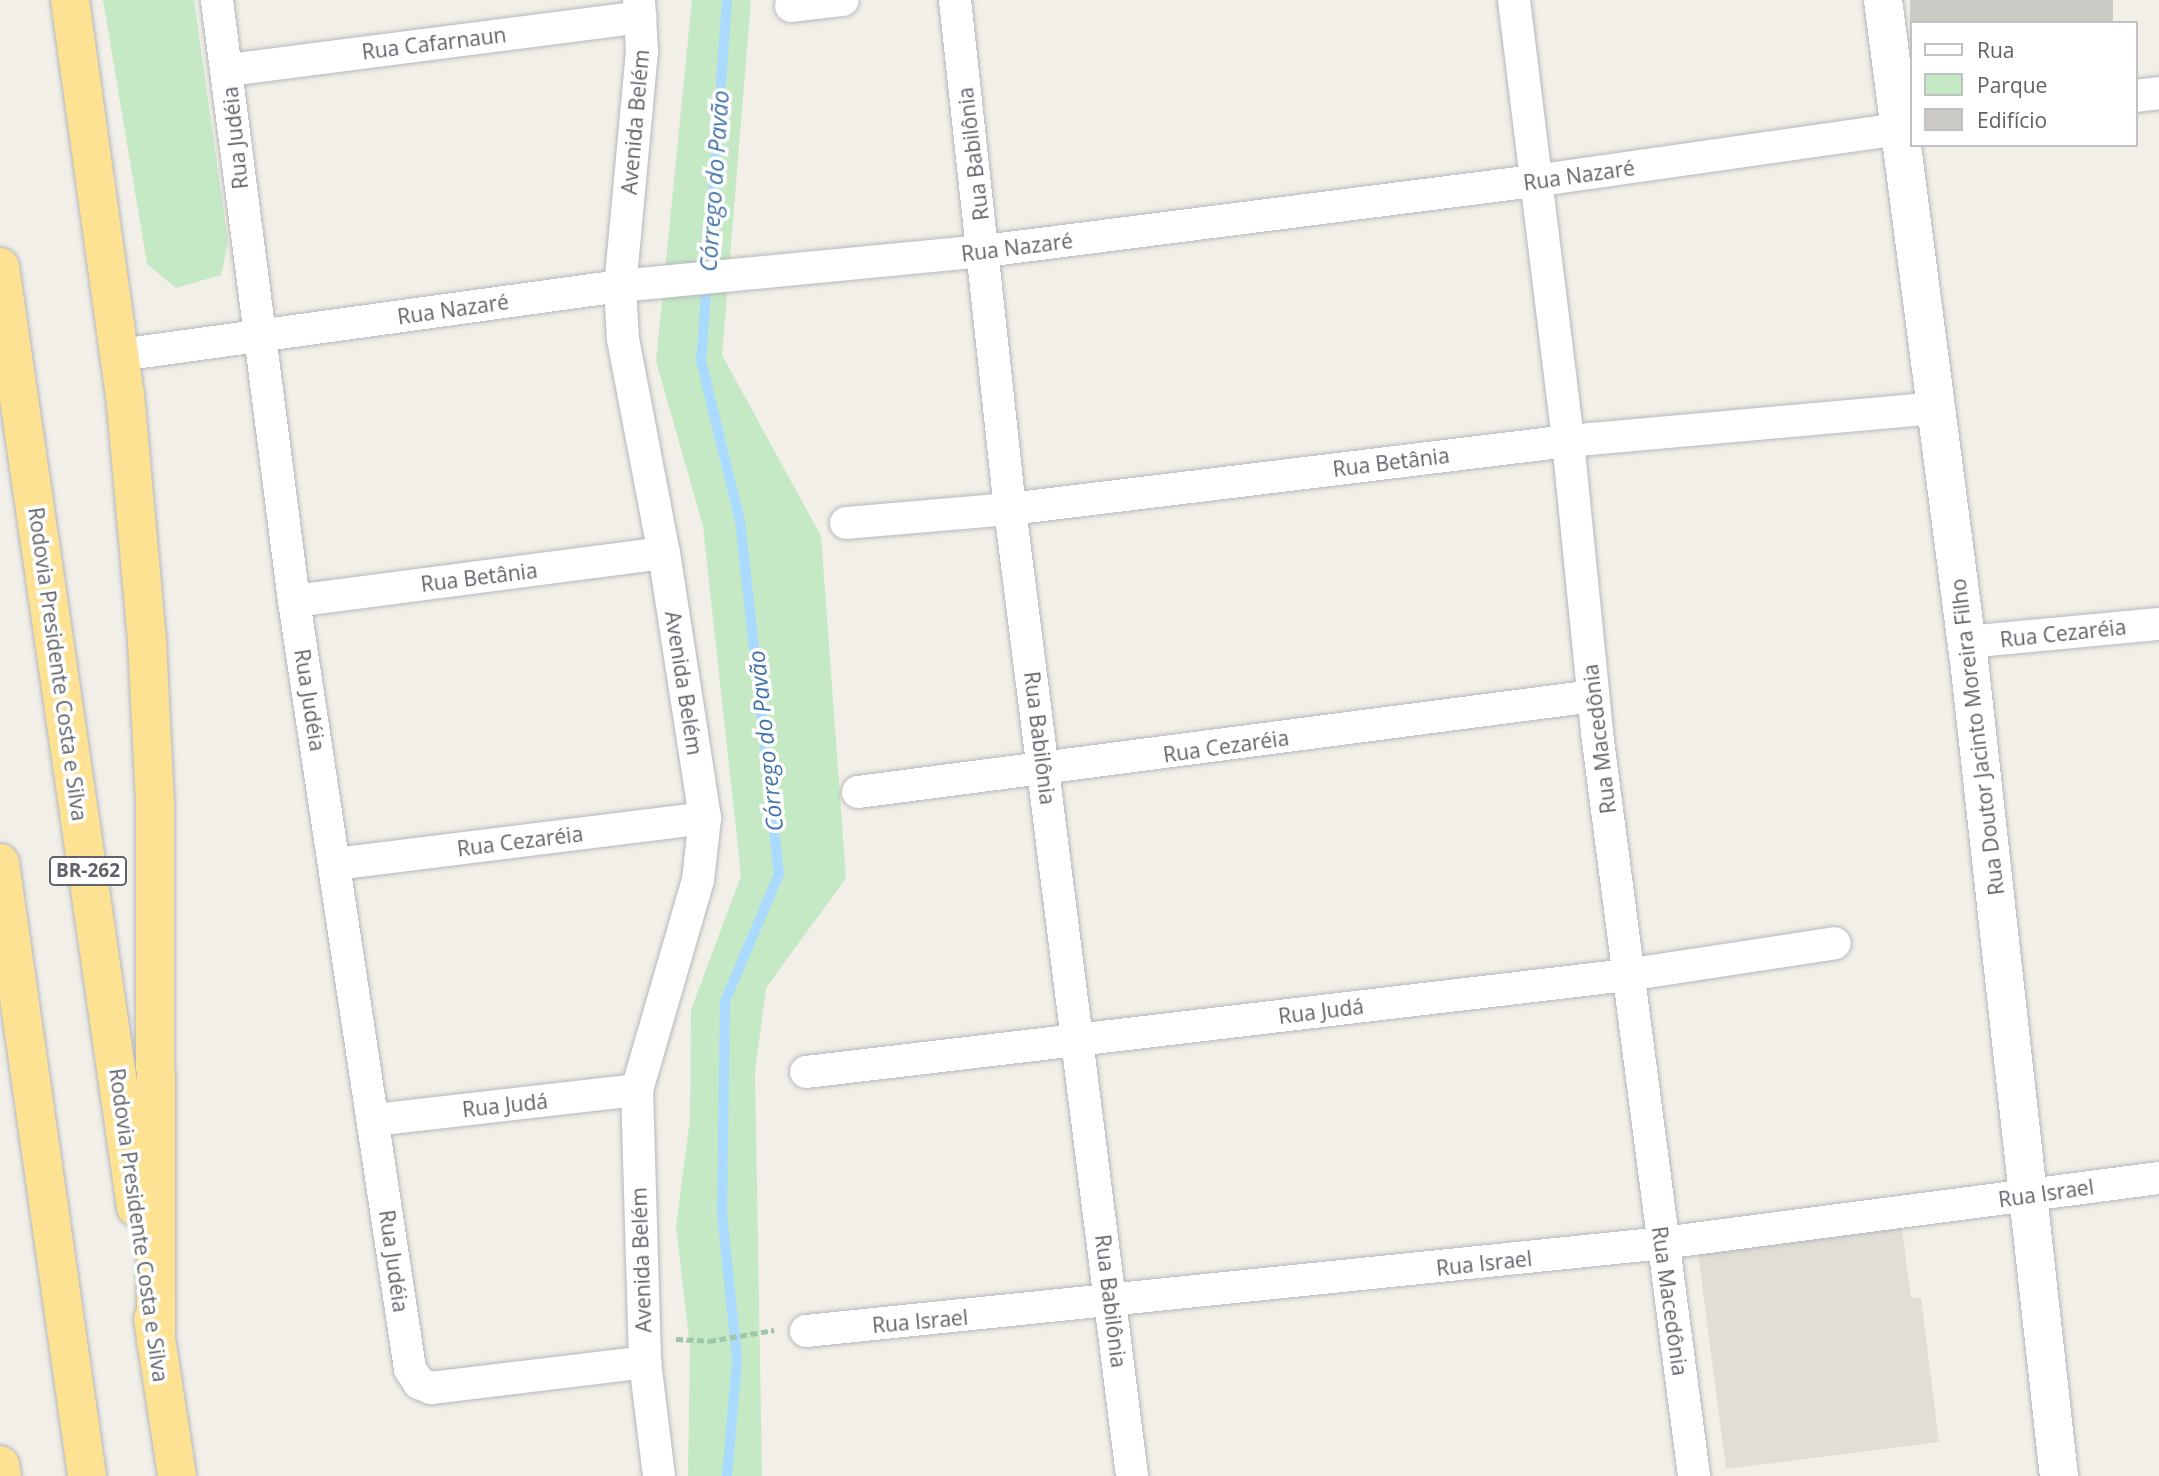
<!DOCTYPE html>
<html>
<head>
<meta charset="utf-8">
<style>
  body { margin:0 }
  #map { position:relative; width:2159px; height:1476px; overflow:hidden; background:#f1efe8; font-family:"Open Sans",sans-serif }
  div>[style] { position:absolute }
  .education>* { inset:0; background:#e1ded6 }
  .green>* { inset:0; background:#c5e8c5 }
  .stream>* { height:10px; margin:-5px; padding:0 5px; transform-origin:5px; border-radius:5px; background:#aadaff }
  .building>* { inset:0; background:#cccac5; transform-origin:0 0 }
  .path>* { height:4.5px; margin-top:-2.25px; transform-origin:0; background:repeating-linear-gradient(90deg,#9cc7a9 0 7px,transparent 0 10.5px) }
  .roads { filter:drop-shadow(0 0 2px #b5b8bc) drop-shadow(0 0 2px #b5b8bc) }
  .street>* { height:32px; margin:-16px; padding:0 16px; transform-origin:16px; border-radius:16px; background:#fff }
  .secondary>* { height:38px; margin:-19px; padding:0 19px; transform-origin:19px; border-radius:19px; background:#fff }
  .highway>* { height:38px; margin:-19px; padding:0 19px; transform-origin:19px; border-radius:19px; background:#fde293 }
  span { translate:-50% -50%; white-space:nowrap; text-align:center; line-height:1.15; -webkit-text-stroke:7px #fff; paint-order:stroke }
  .shield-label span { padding:2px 5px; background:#fff; border:2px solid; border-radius:5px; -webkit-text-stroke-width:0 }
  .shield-label { font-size:19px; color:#5f6368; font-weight:700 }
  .street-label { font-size:21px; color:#5f6368 }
  .water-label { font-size:23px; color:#4174aa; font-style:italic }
  .legend { position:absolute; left:1910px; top:21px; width:228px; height:126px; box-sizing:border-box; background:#fff; border:2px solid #bfc1c3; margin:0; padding:9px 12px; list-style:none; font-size:21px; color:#5f6368 }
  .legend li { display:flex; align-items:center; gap:14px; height:35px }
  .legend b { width:35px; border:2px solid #bfc1c3 }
</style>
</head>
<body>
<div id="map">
  <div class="education">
    <div style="clip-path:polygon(1902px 1228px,1911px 1298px,1921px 1298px,1939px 1442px,1726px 1469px,1698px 1253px)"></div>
  </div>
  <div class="green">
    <div style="clip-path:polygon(103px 0,194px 0,228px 242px,221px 275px,176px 288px,147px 264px)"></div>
    <div style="clip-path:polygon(692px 0,751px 0,722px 355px,821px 536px,846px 878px,766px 988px,755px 1072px,762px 1476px,688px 1476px,690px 1346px,676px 1227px,690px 1120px,691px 1010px,741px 876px,703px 526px,656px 361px)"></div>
  </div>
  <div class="stream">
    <div style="left:727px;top:0;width:361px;rotate:94.1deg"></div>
    <div style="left:701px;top:360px;width:166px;rotate:76.4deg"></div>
    <div style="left:740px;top:521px;width:355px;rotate:83.7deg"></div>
    <div style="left:779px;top:874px;width:138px;rotate:113deg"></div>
    <div style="left:725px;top:1001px;width:213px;rotate:90.8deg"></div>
    <div style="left:722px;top:1214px;width:147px;rotate:84.1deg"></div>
    <div style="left:737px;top:1360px;width:116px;rotate:94.9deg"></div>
  </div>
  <div class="building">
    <div style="left:1910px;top:0;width:203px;height:23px"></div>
  </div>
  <div class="path">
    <div style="left:676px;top:1339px;width:33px;rotate:3deg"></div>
    <div style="left:709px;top:1341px;width:66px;rotate:-9.6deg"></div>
  </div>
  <div class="roads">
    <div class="street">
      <div style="left:217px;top:0;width:606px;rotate:82.7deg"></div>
      <div style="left:294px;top:601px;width:777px;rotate:81.41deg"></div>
      <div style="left:410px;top:1369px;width:17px;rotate:57deg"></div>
      <div style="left:419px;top:1383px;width:13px;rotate:23deg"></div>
      <div style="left:431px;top:1388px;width:216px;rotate:-6.9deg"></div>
      <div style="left:639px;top:0;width:51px;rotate:86.6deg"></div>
      <div style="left:642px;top:51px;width:236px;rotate:95.3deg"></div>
      <div style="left:620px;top:286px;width:53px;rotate:86.8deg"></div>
      <div style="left:623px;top:339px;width:218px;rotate:79.2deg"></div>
      <div style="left:664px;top:553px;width:268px;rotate:81.2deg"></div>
      <div style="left:705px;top:818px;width:62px;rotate:96.4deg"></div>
      <div style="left:698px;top:880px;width:219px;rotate:106.2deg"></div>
      <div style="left:637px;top:1090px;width:272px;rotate:88.3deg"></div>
      <div style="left:645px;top:1362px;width:115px;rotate:83deg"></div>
      <div style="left:955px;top:0;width:512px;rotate:83.83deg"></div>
      <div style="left:1010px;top:509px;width:975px;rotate:82.81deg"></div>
      <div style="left:1514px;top:0;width:444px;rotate:83deg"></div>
      <div style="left:1568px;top:441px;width:293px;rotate:84.3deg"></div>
      <div style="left:1597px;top:733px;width:749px;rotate:82.56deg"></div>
      <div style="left:791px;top:6px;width:52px;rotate:-6.6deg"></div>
      <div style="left:228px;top:70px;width:416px;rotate:-7.3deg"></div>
      <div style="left:2136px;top:96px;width:23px;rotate:-7deg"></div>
      <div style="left:120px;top:355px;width:505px;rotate:-7.86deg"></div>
      <div style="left:620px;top:286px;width:367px;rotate:-5.5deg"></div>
      <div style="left:985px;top:251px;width:553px;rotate:-7.27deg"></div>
      <div style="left:1534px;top:181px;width:382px;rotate:-8.1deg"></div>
      <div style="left:846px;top:523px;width:165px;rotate:-4.9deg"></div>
      <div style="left:1010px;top:509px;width:562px;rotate:-6.95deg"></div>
      <div style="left:1568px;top:441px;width:370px;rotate:-5.1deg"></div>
      <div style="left:294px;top:601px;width:373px;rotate:-7.4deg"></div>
      <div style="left:1967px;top:642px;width:193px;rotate:-5.4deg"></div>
      <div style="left:858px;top:792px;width:741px;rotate:-7.44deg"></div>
      <div style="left:336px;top:864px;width:372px;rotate:-7.1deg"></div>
      <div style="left:806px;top:1072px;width:827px;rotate:-6.74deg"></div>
      <div style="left:1627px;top:975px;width:210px;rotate:-8.7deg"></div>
      <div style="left:374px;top:1120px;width:265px;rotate:-6.5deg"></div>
      <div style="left:806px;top:1331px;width:862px;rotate:-5.86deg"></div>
      <div style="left:1663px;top:1243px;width:500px;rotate:-7.47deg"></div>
    </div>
    <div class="secondary">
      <div style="left:1883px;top:0;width:675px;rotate:82.59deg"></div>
      <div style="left:1970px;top:669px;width:812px;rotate:83.71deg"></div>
    </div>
    <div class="highway">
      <div style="left:70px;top:0;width:398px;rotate:82.1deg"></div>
      <div style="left:125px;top:394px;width:247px;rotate:84.9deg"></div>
      <div style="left:147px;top:640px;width:165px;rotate:87.2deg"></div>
      <div style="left:155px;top:805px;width:537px;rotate:89.89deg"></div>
      <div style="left:0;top:267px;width:950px;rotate:81.77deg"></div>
      <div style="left:0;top:863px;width:619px;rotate:81.92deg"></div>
      <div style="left:153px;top:1319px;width:159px;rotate:81.3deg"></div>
      <div style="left:0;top:1465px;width:11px;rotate:80deg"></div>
    </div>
  </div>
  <div class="shield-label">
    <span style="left:88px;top:871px">BR-262</span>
  </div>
  <div class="street-label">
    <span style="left:434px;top:43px;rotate:-7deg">Rua Cafarnaun</span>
    <span style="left:635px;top:122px;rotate:-85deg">Avenida Belém</span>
    <span style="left:235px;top:138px;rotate:-96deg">Rua Judéia</span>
    <span style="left:973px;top:154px;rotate:-97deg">Rua Babilônia</span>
    <span style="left:1579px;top:175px;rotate:-8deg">Rua Nazaré</span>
    <span style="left:1017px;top:247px;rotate:-7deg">Rua Nazaré</span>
    <span style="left:453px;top:309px;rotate:-8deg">Rua Nazaré</span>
    <span style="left:1391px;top:462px;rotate:-7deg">Rua Betânia</span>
    <span style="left:479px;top:577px;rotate:-7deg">Rua Betânia</span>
    <span style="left:2063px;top:633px;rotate:-6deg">Rua Cezaréia</span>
    <span style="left:58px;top:664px;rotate:82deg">Rodovia Presidente Costa e Silva</span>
    <span style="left:684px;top:683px;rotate:81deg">Avenida Belém</span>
    <span style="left:310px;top:700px;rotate:81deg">Rua Judéia</span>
    <span style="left:1977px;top:737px;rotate:-97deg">Rua Doutor Jacinto Moreira Filho</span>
    <span style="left:1040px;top:738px;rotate:83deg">Rua Babilônia</span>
    <span style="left:1599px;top:739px;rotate:-97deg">Rua Macedônia</span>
    <span style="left:1226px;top:746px;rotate:-8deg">Rua Cezaréia</span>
    <span style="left:520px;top:841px;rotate:-7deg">Rua Cezaréia</span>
    <span style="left:1321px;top:1011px;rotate:-7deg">Rua Judá</span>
    <span style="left:505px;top:1105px;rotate:-6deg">Rua Judá</span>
    <span style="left:2046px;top:1193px;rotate:-8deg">Rua Israel</span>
    <span style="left:139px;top:1225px;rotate:82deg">Rodovia Presidente Costa e Silva</span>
    <span style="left:641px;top:1260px;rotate:-92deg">Avenida Belém</span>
    <span style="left:394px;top:1261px;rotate:82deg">Rua Judéia</span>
    <span style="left:1484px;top:1263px;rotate:-6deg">Rua Israel</span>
    <span style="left:1111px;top:1301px;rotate:83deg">Rua Babilônia</span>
    <span style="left:1670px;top:1301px;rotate:82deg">Rua Macedônia</span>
    <span style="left:920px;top:1321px;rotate:-5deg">Rua Israel</span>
  </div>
  <div class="water-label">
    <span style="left:714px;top:181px;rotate:-86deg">Córrego do Pavão</span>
    <span style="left:765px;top:741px;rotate:-96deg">Córrego do Pavão</span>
  </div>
  <ul class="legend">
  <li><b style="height:9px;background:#fff"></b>Rua</li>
  <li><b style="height:19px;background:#c5e8c5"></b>Parque</li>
  <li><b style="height:19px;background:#cccac5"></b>Edifício</li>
  </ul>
</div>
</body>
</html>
